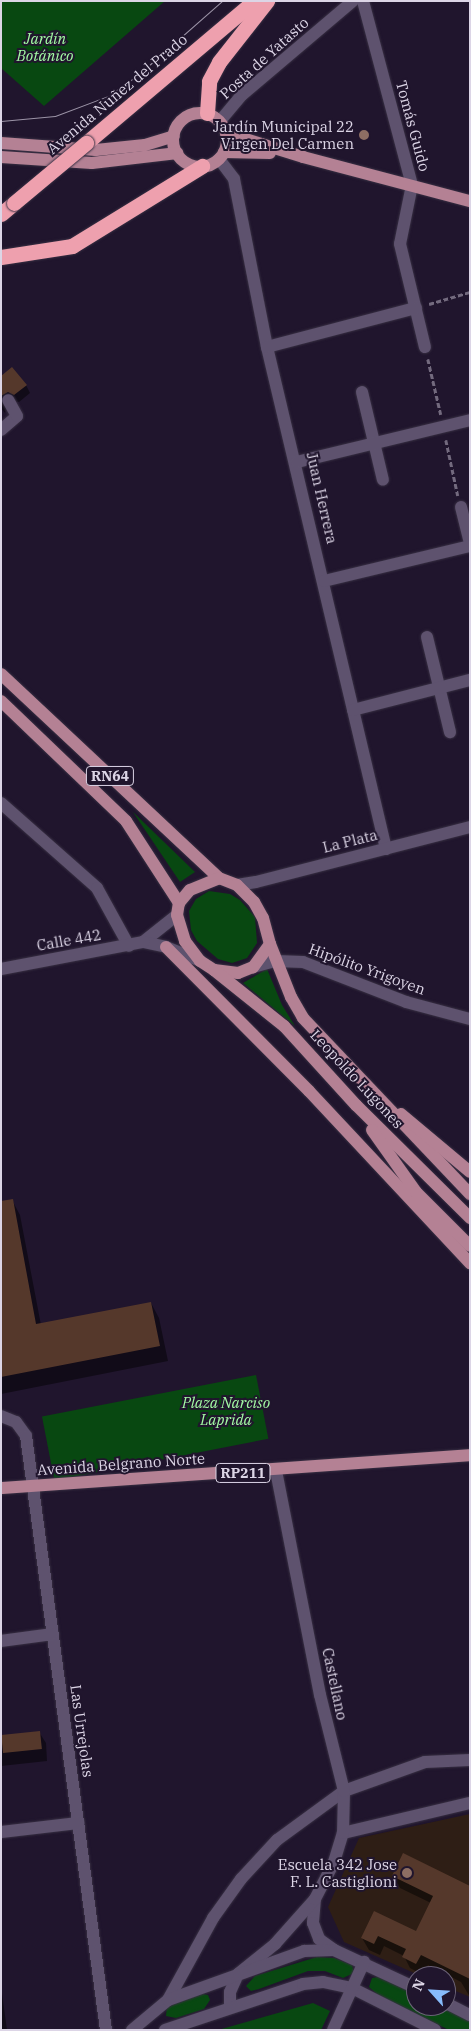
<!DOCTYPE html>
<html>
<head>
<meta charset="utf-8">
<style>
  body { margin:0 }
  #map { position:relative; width:471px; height:2031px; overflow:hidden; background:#20152d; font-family:"IBM Plex Serif",serif }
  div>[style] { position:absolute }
  .education>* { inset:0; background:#2e1e15 }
  .green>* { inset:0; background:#084811; transform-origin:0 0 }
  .shadow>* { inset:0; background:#0007 }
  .building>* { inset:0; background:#55382b; transform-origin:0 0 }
  .path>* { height:2.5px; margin-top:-1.25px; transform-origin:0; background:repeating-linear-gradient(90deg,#736a7e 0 5px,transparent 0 7.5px) }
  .roads { filter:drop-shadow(0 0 1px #383043) drop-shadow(0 0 1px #383043) }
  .minor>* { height:12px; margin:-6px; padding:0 6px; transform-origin:6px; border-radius:6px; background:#5e526e }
  .major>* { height:12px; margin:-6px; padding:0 6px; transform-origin:6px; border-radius:6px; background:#b48194 }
  .major>.ring { margin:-6px; padding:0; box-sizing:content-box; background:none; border:12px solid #b48194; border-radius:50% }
  .highway>* { height:15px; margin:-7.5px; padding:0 7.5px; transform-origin:7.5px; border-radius:7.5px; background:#eea0ae }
  .tram>* { height:1px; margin:-0.5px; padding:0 0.5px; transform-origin:0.5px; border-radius:0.5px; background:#9c94a7 }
  .bridges { filter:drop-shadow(0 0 1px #383043) drop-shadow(0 0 1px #383043) }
  .highway-bridge>* { height:15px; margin:-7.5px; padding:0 7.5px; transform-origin:7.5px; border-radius:7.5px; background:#eea0ae }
  .dots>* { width:14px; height:14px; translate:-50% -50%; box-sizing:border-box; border:2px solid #20152d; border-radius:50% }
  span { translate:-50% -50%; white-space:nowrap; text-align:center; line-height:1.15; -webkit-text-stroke:4px #20152d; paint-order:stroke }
  .shield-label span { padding:1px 4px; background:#20152d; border:1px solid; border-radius:4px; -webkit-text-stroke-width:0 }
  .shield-label { font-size:14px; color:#dcd5e6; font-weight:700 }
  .park-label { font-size:15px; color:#a4fda5; font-style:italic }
  .street-label { font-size:15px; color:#dcd5e6 }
  .poi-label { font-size:15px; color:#dcd5e6 }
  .right { translate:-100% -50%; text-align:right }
  .frame { position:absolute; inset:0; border:2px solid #dcd5e6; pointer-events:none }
  .north { position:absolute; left:406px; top:1966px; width:50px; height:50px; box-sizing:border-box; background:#20152d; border:1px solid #6b6277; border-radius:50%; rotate:296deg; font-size:14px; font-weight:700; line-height:20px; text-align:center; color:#dcd5e6 }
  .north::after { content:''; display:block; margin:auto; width:18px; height:22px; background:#87bbfb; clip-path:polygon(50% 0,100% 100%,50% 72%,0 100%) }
</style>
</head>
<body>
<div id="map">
  <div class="education">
    <div style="clip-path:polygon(470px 1814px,470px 1997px,446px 1987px,446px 1976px,421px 1976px,344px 1942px,328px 1907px,359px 1838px)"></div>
  </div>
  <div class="green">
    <div style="clip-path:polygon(1px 1px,165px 1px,44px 106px,1px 68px)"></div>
    <div style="clip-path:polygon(133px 812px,195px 872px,180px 882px)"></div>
    <div style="clip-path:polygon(209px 891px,230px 894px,240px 900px,255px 917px,257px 943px,247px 958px,232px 963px,218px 959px,197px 941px,191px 930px,189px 911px,196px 899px)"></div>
    <div style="clip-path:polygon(267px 969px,282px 1005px,295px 1026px,243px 983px)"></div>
    <div style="left:256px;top:1375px;width:65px;height:218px;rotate:79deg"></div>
    <div style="clip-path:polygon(317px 1957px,334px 1958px,352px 1965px,354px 1973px,343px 1978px,325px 1971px,308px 1971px,259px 1989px,251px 1991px,246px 1986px,255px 1976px)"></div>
    <div style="clip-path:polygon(378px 1977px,416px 1993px,416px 2006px,442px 2006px,470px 2020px,470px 2030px,449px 2030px,378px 1995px,369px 1987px,372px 1978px)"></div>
    <div style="clip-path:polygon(202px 1994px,208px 1995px,210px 2000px,204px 2009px,176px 2018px,166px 2016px,167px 2005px)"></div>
    <div style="clip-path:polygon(313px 2003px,330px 2011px,321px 2030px,218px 2030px)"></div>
  </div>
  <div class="shadow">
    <div style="clip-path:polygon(1px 378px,26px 385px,30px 393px,19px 402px,8px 400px,5px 413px,1px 408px)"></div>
    <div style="clip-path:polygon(12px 1200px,20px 1215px,41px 1325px,151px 1303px,159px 1318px,168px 1361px,1px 1394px,1px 1202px)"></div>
    <div style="clip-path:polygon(39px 1732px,46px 1743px,47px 1761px,1px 1766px,1px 1736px)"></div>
    <div style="clip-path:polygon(393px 1876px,470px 1887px,470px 1997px,461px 1982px,428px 1965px,423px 1975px,410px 1968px,404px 1956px,384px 1946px,380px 1955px,369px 1950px,362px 1938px,375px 1913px,417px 1933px,431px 1903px,400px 1888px)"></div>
    <div style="clip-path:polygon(1px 1986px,7px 2030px,1px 2030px)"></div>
  </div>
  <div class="building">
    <div style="clip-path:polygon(12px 367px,27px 385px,14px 395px,8px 392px,1px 396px,1px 376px)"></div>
    <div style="clip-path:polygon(13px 1199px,36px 1324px,151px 1302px,160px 1346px,1px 1377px,1px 1201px)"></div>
    <div style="left:40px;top:1731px;width:18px;height:39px;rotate:84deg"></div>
    <div style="clip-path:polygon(403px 1853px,470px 1886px,470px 1979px,421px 1955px,416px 1964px,402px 1957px,406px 1949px,378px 1936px,374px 1944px,361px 1938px,374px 1911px,416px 1931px,433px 1896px,392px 1876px)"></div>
  </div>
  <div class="path">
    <div style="left:429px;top:304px;width:43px;rotate:-16.3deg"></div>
    <div style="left:428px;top:359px;width:57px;rotate:76.9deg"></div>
    <div style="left:446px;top:440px;width:57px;rotate:77.9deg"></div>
  </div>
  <div class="roads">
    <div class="minor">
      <div style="left:363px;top:1px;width:190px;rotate:75.1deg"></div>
      <div style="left:412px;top:185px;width:60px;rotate:101.5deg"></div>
      <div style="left:400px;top:244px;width:106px;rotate:76.4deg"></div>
      <div style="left:220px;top:121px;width:34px;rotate:-50deg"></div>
      <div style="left:242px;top:95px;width:145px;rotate:-40.3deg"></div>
      <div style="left:219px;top:159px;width:25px;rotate:53deg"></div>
      <div style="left:234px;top:179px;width:171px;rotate:78.9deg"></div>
      <div style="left:267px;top:347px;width:516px;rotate:76.66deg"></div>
      <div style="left:267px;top:347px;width:154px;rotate:-14.7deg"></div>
      <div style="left:362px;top:392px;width:90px;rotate:76.6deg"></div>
      <div style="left:1px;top:430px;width:21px;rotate:-41deg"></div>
      <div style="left:17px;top:416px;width:18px;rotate:-119deg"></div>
      <div style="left:297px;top:462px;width:178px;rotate:-13.6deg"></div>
      <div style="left:461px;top:507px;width:36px;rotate:76deg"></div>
      <div style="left:324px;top:581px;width:150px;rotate:-13.5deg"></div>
      <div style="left:427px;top:637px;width:98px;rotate:76.4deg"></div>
      <div style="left:353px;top:710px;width:121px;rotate:-14.4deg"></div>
      <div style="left:1px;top:803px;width:128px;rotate:41.5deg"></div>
      <div style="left:97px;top:888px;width:66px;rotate:61.1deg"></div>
      <div style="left:237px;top:885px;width:19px;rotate:-9deg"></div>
      <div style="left:256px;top:882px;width:221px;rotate:-14.4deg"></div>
      <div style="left:177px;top:915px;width:43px;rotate:141.5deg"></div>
      <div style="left:143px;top:942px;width:24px;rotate:12deg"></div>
      <div style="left:166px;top:947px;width:37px;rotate:22deg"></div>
      <div style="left:253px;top:967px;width:24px;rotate:-15deg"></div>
      <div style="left:276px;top:961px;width:27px;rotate:2deg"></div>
      <div style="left:303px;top:962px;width:110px;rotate:21.2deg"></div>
      <div style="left:406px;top:1002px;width:66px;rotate:14.9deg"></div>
      <div style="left:1px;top:969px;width:145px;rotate:-10.8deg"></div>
      <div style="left:1px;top:1416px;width:16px;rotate:22deg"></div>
      <div style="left:16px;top:1422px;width:17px;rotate:54deg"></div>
      <div style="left:26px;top:1436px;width:599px;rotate:82.33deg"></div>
      <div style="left:1px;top:1641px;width:52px;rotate:-7.7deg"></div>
      <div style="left:1px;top:1832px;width:78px;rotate:-6.7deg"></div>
      <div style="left:343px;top:1833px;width:130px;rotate:-13.3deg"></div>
      <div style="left:315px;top:1899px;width:24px;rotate:95deg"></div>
      <div style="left:313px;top:1923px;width:17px;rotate:69deg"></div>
      <div style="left:319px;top:1939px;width:19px;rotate:36deg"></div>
      <div style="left:168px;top:2000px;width:94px;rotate:-61.2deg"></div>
      <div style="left:213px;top:1918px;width:48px;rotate:-54.3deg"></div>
      <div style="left:241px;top:1879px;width:53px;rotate:-47.3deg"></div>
      <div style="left:277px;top:1840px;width:83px;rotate:-36.2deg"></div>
      <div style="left:344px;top:1791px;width:86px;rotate:-19.7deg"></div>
      <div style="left:425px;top:1762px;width:45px;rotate:-2.5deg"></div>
      <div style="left:446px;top:2003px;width:27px;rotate:27deg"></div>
      <div style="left:230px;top:2007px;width:15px;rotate:-90deg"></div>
      <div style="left:230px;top:1992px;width:20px;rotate:-66deg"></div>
      <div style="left:238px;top:1974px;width:48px;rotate:-39deg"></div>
      <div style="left:275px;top:1944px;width:60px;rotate:-48.4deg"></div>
      <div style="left:315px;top:1899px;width:42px;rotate:-62.8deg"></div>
      <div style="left:334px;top:1862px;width:30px;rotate:-73deg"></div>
      <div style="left:343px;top:1833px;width:42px;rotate:-88.6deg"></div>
      <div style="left:344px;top:1791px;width:99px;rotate:-104deg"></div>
      <div style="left:320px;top:1695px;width:228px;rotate:-101.1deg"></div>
      <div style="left:132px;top:2030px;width:47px;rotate:-39.8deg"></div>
      <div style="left:168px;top:2000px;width:145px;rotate:-19.8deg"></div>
      <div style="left:304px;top:1951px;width:30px;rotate:-2deg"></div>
      <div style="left:334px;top:1950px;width:90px;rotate:24.9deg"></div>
      <div style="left:165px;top:2030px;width:145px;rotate:-18.4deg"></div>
      <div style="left:303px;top:1984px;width:20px;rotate:-6deg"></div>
      <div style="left:323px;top:1982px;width:30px;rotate:12deg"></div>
      <div style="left:352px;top:1988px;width:93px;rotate:26.8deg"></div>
      <div style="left:333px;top:2030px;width:75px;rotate:-65.5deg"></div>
    </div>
    <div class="major">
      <div class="ring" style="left:173px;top:113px;width:42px;height:42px"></div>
      <div style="left:226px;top:133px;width:81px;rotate:17.3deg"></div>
      <div style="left:303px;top:157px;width:173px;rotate:14.8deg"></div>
      <div style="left:1px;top:143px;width:95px;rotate:4.2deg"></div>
      <div style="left:96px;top:150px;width:49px;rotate:-5.8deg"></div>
      <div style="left:145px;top:145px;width:30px;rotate:-17deg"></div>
      <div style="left:224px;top:152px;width:46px;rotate:1.2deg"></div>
      <div style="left:1px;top:157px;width:91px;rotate:3.8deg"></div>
      <div style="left:92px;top:163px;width:86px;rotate:-6.7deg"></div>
      <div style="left:1px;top:674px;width:299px;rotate:43.1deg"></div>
      <div style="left:1px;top:701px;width:173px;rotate:43.8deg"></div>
      <div style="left:126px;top:821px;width:98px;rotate:57.1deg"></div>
      <div style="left:219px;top:878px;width:19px;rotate:21deg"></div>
      <div style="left:237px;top:885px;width:24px;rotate:45deg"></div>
      <div style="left:254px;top:902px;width:18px;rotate:61deg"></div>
      <div style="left:263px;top:918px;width:27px;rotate:75deg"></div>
      <div style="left:270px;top:944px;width:29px;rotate:126deg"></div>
      <div style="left:253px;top:967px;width:16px;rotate:158deg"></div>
      <div style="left:238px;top:973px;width:24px;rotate:-173deg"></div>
      <div style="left:214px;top:970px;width:17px;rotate:-147deg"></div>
      <div style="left:200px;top:961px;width:25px;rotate:-127deg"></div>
      <div style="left:185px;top:941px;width:27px;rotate:-107deg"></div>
      <div style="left:177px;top:915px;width:12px;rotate:-81deg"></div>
      <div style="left:179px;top:903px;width:17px;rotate:-50deg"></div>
      <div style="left:190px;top:890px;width:31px;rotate:-22deg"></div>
      <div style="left:270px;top:944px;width:57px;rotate:68.4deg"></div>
      <div style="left:291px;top:997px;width:24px;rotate:60deg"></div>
      <div style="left:303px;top:1018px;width:243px;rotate:46.5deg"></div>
      <div style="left:166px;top:947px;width:203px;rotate:45.2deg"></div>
      <div style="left:309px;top:1091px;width:236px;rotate:46.9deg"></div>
      <div style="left:214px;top:970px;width:90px;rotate:38.7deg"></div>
      <div style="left:284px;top:1026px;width:107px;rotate:47.7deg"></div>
      <div style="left:356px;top:1105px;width:161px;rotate:44.7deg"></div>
      <div style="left:401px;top:1114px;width:90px;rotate:40deg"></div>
      <div style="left:372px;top:1130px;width:76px;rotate:54.6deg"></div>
      <div style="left:416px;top:1192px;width:76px;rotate:45deg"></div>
      <div style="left:1px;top:1488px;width:470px;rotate:-4deg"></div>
    </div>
    <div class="highway">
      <div style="left:207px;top:113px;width:32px;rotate:-86deg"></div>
      <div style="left:209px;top:81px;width:21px;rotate:-62deg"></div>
      <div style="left:219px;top:62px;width:78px;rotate:-51.8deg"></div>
      <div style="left:86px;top:143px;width:220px;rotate:-40.2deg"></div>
      <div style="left:1px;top:214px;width:17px;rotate:-40deg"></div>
      <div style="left:1px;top:257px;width:72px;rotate:-8.8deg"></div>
      <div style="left:72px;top:246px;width:153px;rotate:-31.6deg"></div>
    </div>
  </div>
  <div class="tram">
    <div style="left:1px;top:121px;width:54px;rotate:-5.3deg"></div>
    <div style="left:55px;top:116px;width:57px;rotate:-20.7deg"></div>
    <div style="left:108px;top:96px;width:38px;rotate:-35deg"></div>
    <div style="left:139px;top:74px;width:111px;rotate:-41.3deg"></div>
  </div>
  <div class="bridges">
    <div class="highway-bridge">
      <div style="left:14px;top:203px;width:94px;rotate:-39.8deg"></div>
    </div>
  </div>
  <div class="dots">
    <div style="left:364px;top:135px;background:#8d6e63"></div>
    <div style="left:407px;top:1873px;background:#8d6e63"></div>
  </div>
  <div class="shield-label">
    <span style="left:110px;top:776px">RN64</span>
    <span style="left:243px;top:1473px">RP211</span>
  </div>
  <div class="park-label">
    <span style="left:45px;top:47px">Jardín<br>Botánico</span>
    <span style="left:226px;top:1411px">Plaza Narciso<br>Laprida</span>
  </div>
  <div class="street-label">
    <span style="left:264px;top:58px;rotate:-42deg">Posta de Yatasto</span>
    <span style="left:117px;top:94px;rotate:-40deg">Avenida Nuñez del Prado</span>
    <span style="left:413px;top:126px;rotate:75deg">Tomás Guido</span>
    <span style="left:322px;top:498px;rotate:77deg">Juan Herrera</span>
    <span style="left:350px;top:841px;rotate:-14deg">La Plata</span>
    <span style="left:69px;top:940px;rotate:-10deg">Calle 442</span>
    <span style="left:367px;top:969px;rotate:20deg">Hipólito Yrigoyen</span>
    <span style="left:357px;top:1079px;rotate:47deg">Leopoldo Lugones</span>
    <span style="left:121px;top:1464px;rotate:-4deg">Avenida Belgrano Norte</span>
    <span style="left:335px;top:1684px;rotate:78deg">Castellano</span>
    <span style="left:82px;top:1731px;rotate:82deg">Las Urrejolas</span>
  </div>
  <div class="poi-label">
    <span class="right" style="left:354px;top:135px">Jardín Municipal 22<br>Virgen Del Carmen</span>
    <span class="right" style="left:397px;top:1873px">Escuela 342 Jose<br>F. L. Castiglioni</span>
  </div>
  <div class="frame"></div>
  <div class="north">N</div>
</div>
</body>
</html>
